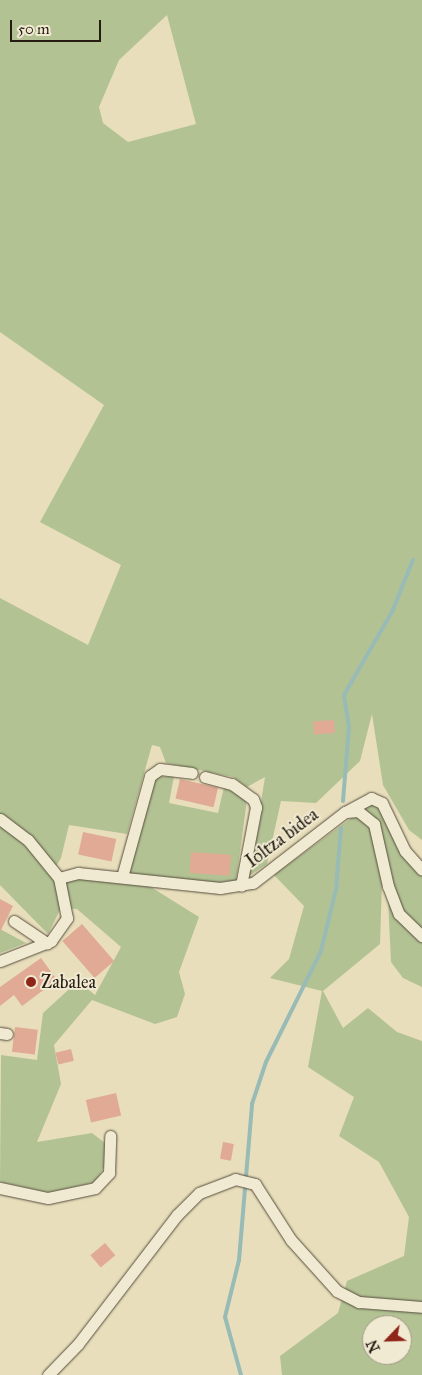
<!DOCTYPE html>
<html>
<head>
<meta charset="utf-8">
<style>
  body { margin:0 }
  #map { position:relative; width:422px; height:1375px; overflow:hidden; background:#e8debb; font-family:"IM FELL Great Primer",serif }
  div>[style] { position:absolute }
  .green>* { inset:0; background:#b2c293 }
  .stream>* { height:4px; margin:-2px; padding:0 2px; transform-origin:2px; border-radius:2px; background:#98bbb6 }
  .building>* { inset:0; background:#e0aa94; transform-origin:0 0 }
  .roads { filter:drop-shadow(0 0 1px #564c3c) drop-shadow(0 0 1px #564c3c) }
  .minor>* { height:11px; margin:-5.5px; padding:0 5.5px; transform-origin:5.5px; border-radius:5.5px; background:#f0ead3 }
  .dots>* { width:14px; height:14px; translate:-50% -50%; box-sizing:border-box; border:2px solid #f0ead3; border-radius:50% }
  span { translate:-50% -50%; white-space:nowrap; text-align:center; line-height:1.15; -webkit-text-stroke:4px #f0ead3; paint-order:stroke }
  .street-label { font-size:18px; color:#261c11 }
  .poi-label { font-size:18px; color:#261c11 }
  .left { translate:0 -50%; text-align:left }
  .north { position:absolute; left:362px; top:1315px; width:50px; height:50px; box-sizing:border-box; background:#f0ead3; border:1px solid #9f9885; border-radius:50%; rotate:246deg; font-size:14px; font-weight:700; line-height:20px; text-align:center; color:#261c11 }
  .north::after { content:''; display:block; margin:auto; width:18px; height:22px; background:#8f2418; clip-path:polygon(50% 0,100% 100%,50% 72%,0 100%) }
  .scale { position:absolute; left:10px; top:20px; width:91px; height:22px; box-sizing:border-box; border:2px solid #261c11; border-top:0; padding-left:6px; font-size:15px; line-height:18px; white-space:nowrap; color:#261c11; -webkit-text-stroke:4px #f0ead3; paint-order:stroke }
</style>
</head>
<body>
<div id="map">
  <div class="green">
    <div style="clip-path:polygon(evenodd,0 0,422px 0,422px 840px,409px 830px,383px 785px,372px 714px,360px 761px,316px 803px,281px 801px,267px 864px,249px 876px,265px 777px,247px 787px,233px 777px,166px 763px,160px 747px,152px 745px,127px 834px,69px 825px,61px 858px,51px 875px,58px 887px,74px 878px,146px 884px,199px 917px,179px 972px,185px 994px,177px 1017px,155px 1024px,92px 1000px,54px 1045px,61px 1084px,37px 1142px,92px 1133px,105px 1143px,105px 1165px,96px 1182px,49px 1193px,0 1182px,1px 1055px,37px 1060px,43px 1013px,78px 981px,95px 995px,121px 947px,77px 909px,61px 908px,48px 934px,0 885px,0 598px,88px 645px,121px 565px,40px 522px,104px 405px,0 332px,0 0,167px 15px,196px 124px,128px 142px,103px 123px,99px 107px,119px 60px,167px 15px)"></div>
    <div style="clip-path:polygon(174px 776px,169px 803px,218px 813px,224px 787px,247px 800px,236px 881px,207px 883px,126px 873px,155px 777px)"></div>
    <div style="clip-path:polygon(369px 803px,381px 810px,410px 865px,422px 876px,422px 987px,403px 978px,391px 962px,388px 900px,377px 824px,361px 807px)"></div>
    <div style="clip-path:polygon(evenodd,354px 816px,363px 818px,373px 834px,382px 881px,380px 944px,323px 991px,343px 1028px,368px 1008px,397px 1032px,422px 1041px,422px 1375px,282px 1375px,280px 1356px,338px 1313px,347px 1281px,404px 1256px,409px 1217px,379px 1162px,339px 1136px,354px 1097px,308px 1067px,322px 991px,270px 978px,289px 959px,304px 906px,274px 875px,354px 816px,372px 1325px,402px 1325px,402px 1355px,372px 1355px,372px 1325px)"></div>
    <div style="clip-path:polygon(0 929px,26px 943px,0 953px)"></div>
  </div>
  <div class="stream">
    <div style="left:343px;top:801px;width:74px;rotate:-85.4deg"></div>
    <div style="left:349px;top:727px;width:32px;rotate:-99deg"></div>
    <div style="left:344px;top:695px;width:96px;rotate:-60deg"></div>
    <div style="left:392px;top:612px;width:56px;rotate:-68deg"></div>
    <div style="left:241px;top:1375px;width:60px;rotate:-105.4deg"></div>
    <div style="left:225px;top:1317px;width:59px;rotate:-76.2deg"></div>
    <div style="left:239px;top:1260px;width:157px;rotate:-85.2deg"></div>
    <div style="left:252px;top:1104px;width:44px;rotate:-71.6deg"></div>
    <div style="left:266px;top:1062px;width:124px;rotate:-63.6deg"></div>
    <div style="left:321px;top:951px;width:64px;rotate:-76.4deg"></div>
    <div style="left:336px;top:889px;width:61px;rotate:-85.3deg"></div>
  </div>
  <div class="building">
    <div style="left:334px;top:720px;width:13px;height:21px;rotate:86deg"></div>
    <div style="left:180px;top:779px;width:39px;height:20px;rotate:13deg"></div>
    <div style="left:83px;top:832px;width:34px;height:23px;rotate:12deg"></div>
    <div style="left:191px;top:852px;width:40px;height:21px;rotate:4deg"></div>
    <div style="clip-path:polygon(0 899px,13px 906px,0 932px)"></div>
    <div style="left:82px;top:924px;width:49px;height:26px;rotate:49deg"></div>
    <div style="clip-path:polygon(41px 958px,57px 980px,22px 1006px,14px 995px,0 1006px,0 987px)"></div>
    <div style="left:15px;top:1027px;width:23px;height:25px;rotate:7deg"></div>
    <div style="left:71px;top:1049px;width:12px;height:16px;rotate:76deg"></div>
    <div style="left:116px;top:1093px;width:23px;height:31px;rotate:77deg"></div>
    <div style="left:223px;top:1142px;width:11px;height:17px;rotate:10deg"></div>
    <div style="left:105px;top:1243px;width:16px;height:19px;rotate:50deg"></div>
  </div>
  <div class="roads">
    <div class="minor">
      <div style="left:205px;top:777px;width:28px;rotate:15deg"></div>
      <div style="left:232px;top:784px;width:26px;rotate:36deg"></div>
      <div style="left:253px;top:799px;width:9px;rotate:69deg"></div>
      <div style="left:256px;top:807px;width:80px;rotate:100.8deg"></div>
      <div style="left:346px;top:812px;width:12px;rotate:-5deg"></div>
      <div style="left:358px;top:811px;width:21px;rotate:39deg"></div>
      <div style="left:374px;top:824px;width:64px;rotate:77.3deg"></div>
      <div style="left:388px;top:886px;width:30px;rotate:69deg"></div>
      <div style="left:399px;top:914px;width:32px;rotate:44deg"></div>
      <div style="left:0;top:819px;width:35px;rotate:37deg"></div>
      <div style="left:28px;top:840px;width:49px;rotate:50.8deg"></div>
      <div style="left:59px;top:878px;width:41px;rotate:78.7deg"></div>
      <div style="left:67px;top:918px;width:28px;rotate:125deg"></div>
      <div style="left:51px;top:941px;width:55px;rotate:158.6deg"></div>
      <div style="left:122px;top:877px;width:105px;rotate:-74.5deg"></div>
      <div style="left:150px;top:776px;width:12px;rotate:-35deg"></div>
      <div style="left:160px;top:769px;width:32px;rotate:7deg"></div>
      <div style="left:59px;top:878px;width:20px;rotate:-15deg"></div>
      <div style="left:78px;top:873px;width:143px;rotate:6deg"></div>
      <div style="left:220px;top:888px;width:33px;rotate:-9deg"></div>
      <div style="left:253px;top:883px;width:116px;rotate:-37.7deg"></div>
      <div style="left:345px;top:812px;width:30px;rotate:-28deg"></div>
      <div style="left:371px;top:798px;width:12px;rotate:24deg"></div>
      <div style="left:382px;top:803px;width:53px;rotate:64.4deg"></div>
      <div style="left:405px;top:851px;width:25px;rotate:48deg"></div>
      <div style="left:14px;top:921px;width:40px;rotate:34deg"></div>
      <div style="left:0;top:1033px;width:7px;rotate:8deg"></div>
      <div style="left:0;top:1188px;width:49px;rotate:11.8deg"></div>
      <div style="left:48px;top:1198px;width:48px;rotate:-12deg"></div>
      <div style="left:95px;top:1188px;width:21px;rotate:-47deg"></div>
      <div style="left:109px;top:1173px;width:37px;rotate:-88deg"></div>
      <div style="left:48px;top:1375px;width:43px;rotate:-45.9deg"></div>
      <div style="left:78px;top:1344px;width:163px;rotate:-52.5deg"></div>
      <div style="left:177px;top:1215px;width:31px;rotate:-45deg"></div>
      <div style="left:199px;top:1193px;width:39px;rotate:-21deg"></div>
      <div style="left:235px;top:1179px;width:21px;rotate:14deg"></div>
      <div style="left:255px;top:1184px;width:67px;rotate:57.3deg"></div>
      <div style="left:291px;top:1240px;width:69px;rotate:48deg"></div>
      <div style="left:337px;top:1291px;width:25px;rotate:27deg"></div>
      <div style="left:359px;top:1302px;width:63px;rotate:4.5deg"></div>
    </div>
  </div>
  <div class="dots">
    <div style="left:31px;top:982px;background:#8f2418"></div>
  </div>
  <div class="street-label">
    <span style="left:282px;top:838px;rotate:-37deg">Ioltza bidea</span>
  </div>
  <div class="poi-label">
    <span class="left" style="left:41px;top:982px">Zabalea</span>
  </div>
  <div class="north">N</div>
  <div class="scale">50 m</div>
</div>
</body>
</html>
